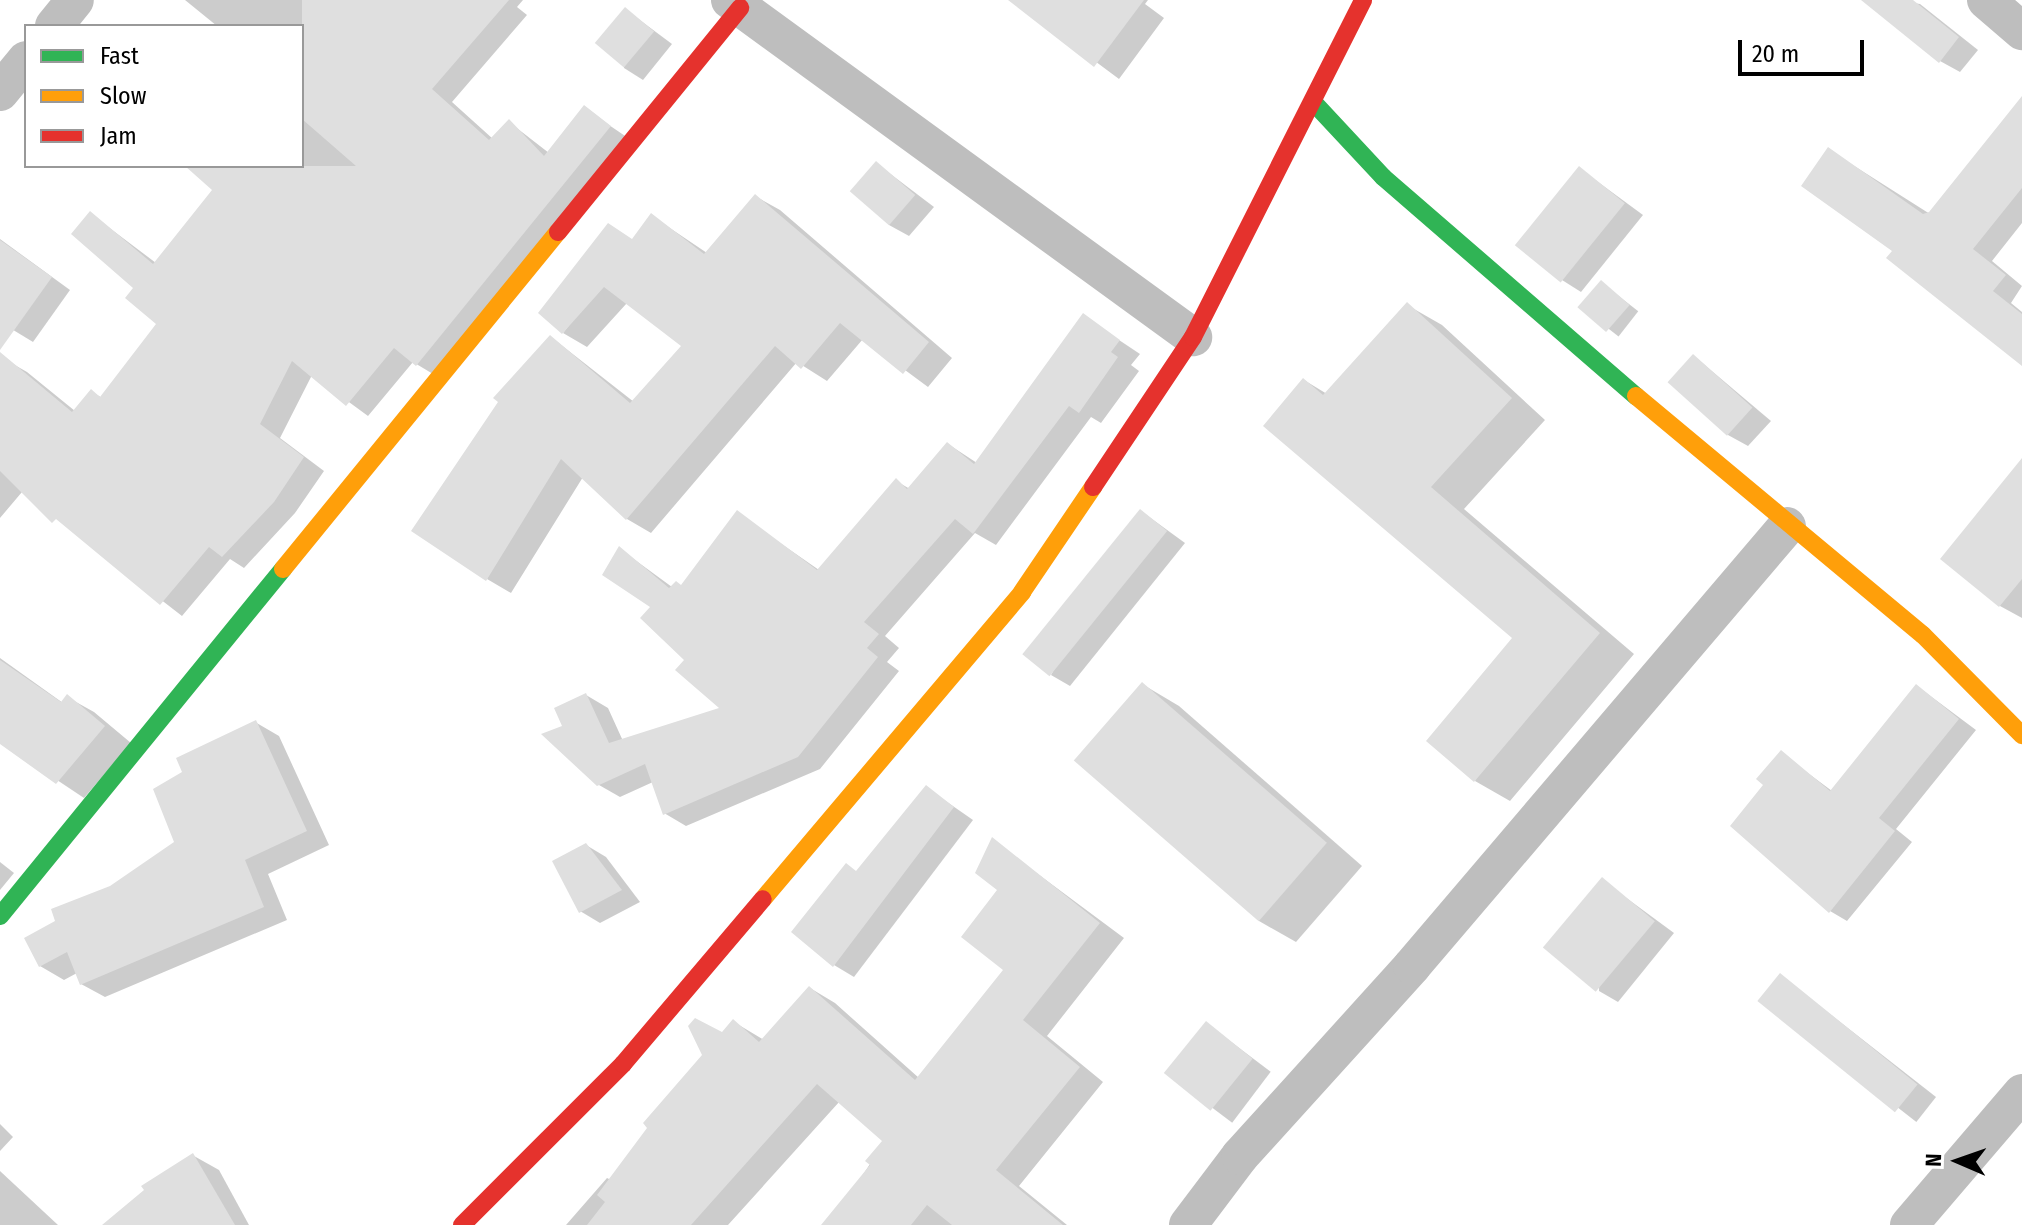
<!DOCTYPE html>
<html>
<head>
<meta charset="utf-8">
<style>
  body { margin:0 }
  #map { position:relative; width:2022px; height:1225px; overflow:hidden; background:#fff; font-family:"Fira Sans Condensed",sans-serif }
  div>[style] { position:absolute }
  .shadow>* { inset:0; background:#0003; transform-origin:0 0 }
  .building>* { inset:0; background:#dfdfdf; transform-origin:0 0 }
  .street>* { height:38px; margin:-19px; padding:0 19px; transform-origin:19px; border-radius:19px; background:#bebebe }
  .fast>* { height:18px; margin:-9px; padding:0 9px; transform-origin:9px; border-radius:9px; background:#30b455 }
  .slow>* { height:18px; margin:-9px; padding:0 9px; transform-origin:9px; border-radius:9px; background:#ff9f0a }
  .jam>* { height:18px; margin:-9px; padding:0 9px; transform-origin:9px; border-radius:9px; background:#e5322d }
  span { translate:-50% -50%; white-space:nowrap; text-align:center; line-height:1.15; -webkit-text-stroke:8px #fff; paint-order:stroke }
  .legend { position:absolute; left:24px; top:24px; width:280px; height:144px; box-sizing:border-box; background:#fff; border:2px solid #999; margin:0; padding:10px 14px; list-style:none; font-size:24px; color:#000 }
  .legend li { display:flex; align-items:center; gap:16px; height:40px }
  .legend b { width:40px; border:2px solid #999 }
  .north { position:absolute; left:1918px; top:1121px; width:80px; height:80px; -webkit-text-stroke:6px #fff; paint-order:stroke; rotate:272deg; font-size:22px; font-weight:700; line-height:32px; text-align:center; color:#000 }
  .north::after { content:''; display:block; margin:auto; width:28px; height:36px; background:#000; clip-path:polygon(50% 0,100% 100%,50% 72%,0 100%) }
  .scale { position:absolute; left:1738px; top:40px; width:126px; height:36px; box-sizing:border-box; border:4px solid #000; border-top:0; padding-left:10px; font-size:24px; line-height:28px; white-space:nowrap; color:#000; -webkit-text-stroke:6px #fff; paint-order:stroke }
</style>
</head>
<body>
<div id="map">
  <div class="shadow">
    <div style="clip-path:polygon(185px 0,523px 0,517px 7px,527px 15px,452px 102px,493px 139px,509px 122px,549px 153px,584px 108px,631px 140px,438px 377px,413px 362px,368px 416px,312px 375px,280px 438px,324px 471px,295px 513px,244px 568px,230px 559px,182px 616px,22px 492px,0 518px,0 367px,6px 360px,27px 372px,75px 411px,91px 391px,102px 398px,159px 324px,91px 214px,156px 263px,215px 190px,188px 166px,302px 166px,302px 26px,217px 26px)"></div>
    <div style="clip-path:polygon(1013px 0,1148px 0,1145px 4px,1164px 18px,1119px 79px)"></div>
    <div style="clip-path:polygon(1894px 0,1920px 4px,1978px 50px,1960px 72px,1940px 61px)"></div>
    <div style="clip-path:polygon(625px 9px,672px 44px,643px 80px,624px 68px)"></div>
    <div style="clip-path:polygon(2022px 99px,2022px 223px,1992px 261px,2022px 286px,2011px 303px,2022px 312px,2022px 364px,1895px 250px,1829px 150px,1930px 214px)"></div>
    <div style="clip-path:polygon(876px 163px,934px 207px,909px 236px,889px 225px)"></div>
    <div style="clip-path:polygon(1579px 168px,1643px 215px,1581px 292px,1562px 280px)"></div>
    <div style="clip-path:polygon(755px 196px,780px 210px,952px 358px,928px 387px,863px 339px,827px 381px,797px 362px,651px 533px,627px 519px,583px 477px,511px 593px,487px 579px,551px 337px,634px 402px,684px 346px,627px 303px,587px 347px,563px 333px,652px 216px,707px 253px)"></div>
    <div style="clip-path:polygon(0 239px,70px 290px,33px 342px,0 322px)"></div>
    <div style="left:1602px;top:283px;width:46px;height:32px;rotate:38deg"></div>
    <div style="clip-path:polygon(1407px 305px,1442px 325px,1545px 420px,1464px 509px,1634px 654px,1510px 801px,1475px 781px,1515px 638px,1304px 380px,1327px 394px)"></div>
    <div style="clip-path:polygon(1083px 316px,1140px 354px,1131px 365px,1139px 371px,1101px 423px,1091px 417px,996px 545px,975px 533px,885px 636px,899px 648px,887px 662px,899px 671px,820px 769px,686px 826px,664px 813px,653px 782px,620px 797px,599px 785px,565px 727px,586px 695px,608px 708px,623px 741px,723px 709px,687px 660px,620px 549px,672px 587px,682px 587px,737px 513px,819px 570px,896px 481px,910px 489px,948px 444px,977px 463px)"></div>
    <div style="clip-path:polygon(1694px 356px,1771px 421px,1748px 446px,1728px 435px)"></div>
    <div style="clip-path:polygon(2022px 461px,2022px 618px,2000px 606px)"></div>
    <div style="clip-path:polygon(1141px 511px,1185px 543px,1070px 686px,1051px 675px)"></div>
    <div style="clip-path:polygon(0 658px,63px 703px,67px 697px,94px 712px,131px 743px,84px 798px,0 742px)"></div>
    <div style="clip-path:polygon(1142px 684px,1179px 706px,1362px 866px,1296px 942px,1259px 921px)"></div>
    <div style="clip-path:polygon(1917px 686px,1976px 730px,1896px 829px,1912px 842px,1847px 921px,1830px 911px,1766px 785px,1781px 753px,1832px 791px)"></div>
    <div style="clip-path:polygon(255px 722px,279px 736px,329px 845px,268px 874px,287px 920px,105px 997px,81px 984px,77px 973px,64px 980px,40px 966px,111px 888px,176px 843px)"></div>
    <div style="clip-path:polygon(927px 788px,973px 820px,854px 977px,834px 965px,858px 872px)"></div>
    <div style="clip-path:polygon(992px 840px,1124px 938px,1047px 1036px,1103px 1082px,1019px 1186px,1067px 1225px,830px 1225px,885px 1141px,840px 1101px,728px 1225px,566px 1225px,607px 1178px,611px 1180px,734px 1022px,764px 1040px,810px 988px,835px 1003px,919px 1078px,1006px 970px)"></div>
    <div style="clip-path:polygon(586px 845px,606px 857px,640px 902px,600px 923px,580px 911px)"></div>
    <div style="clip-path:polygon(0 862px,14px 873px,0 890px)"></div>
    <div style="clip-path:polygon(1602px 880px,1674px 933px,1618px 1002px,1599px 991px)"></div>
    <div style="left:1780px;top:975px;width:198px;height:32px;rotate:38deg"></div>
    <div style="left:1206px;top:1023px;width:81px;height:64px;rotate:37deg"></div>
    <div style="clip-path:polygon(0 1124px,13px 1137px,0 1151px)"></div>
    <div style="clip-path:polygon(194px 1156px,219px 1170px,249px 1225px,105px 1225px)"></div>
    <div style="clip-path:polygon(0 1171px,58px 1225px,0 1225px)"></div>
  </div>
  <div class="building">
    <div style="clip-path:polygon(302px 0,509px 0,432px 89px,489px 140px,509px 119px,544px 156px,584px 105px,611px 126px,416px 366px,394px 348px,346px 406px,292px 361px,260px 424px,304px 457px,274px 502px,222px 557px,209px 547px,160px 605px,56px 519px,52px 523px,0 471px,0 352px,72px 412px,91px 389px,100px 397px,156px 324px,125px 298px,133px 288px,71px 234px,90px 211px,153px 264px,212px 190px,185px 166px,356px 166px,302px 119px)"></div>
    <div style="clip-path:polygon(1008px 0,1144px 0,1094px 67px)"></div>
    <div style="clip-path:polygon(1861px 0,1913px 0,1959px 37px,1939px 63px)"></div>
    <div style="left:625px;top:7px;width:38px;height:47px;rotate:40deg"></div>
    <div style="clip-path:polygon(2022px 96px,2022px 188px,1973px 249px,2006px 275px,1993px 291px,2022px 314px,2022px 366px,1886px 258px,1892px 251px,1801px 186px,1828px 147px,1923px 214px,1929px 212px)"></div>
    <div style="left:876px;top:161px;width:52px;height:40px;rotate:41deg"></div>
    <div style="left:1579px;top:166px;width:59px;height:102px;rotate:39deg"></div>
    <div style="clip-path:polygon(755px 194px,929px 342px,903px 374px,840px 323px,801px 369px,775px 346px,626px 520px,561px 459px,486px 581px,411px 531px,498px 402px,493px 398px,550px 335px,630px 403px,681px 346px,604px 287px,562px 334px,538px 313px,608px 223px,632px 239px,651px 213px,704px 254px)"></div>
    <div style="clip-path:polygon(0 240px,52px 277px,0 350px)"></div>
    <div style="left:1601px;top:280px;width:38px;height:36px;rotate:41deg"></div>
    <div style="clip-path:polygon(1407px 302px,1512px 398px,1431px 487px,1600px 633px,1474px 782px,1426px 741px,1512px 638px,1263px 426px,1303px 378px,1323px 395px)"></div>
    <div style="clip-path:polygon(1083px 313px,1120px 340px,1111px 352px,1118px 357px,1079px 413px,1069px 406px,973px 534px,955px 519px,864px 622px,879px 634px,867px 648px,878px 657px,798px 757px,663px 815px,645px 764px,597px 786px,541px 734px,562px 726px,554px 708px,586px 693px,609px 743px,719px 708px,675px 670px,684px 660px,640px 618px,650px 607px,602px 575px,619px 546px,669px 588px,676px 581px,681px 585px,737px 510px,817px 570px,896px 478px,907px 489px,947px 442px,974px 464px)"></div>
    <div style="left:1693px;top:354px;width:80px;height:38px;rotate:42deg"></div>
    <div style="clip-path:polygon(2022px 458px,2022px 579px,1999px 607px,1940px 559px)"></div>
    <div style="left:1140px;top:509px;width:35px;height:187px;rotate:39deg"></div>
    <div style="clip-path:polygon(0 660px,61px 702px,67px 694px,105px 726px,56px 784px,0 744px)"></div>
    <div style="left:1142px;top:682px;width:245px;height:104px;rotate:41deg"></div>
    <div style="clip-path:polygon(1916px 684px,1959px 719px,1879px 818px,1895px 831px,1829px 913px,1730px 826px,1763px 785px,1756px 779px,1781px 750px,1830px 791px)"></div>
    <div style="clip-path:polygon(256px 720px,307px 831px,245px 860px,264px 907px,80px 985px,67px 952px,39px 967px,24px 938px,55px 921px,51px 909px,110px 886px,174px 842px,153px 789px,182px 772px,176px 758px)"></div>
    <div style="clip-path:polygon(926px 785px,954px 807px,833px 967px,791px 932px,846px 863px,856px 871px)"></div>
    <div style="clip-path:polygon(992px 837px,1100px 923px,1023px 1020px,1080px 1067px,996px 1170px,1063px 1225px,952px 1225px,927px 1205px,911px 1225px,821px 1225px,870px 1165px,865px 1161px,882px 1141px,817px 1084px,691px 1225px,587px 1225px,605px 1202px,597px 1195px,647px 1128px,643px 1123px,702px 1055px,688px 1026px,695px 1018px,722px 1032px,733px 1019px,759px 1042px,809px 986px,915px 1080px,1003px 970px,961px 937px,997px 890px,975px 873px)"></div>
    <div style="clip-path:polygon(586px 843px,622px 890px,579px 913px,552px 861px)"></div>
    <div style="left:1602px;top:877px;width:69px;height:92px;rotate:40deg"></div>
    <div style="left:1780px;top:973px;width:177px;height:36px;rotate:39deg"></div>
    <div style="left:1206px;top:1021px;width:60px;height:67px;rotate:39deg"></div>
    <div style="clip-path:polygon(193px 1153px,235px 1225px,102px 1225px,144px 1190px,141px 1186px)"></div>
  </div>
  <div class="street">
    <div style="left:730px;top:0;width:573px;rotate:36.05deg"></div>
    <div style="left:1986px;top:0;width:48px;rotate:40.7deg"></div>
    <div style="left:54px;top:26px;width:33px;rotate:-51deg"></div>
    <div style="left:0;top:92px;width:41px;rotate:-50.9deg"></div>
    <div style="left:1188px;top:1225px;width:86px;rotate:-53deg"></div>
    <div style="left:1240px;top:1156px;width:256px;rotate:-47.8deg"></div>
    <div style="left:1412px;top:966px;width:578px;rotate:-49.56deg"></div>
    <div style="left:1909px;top:1225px;width:174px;rotate:-49.4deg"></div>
  </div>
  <div class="fast">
    <div style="left:1315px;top:104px;width:100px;rotate:47deg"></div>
    <div style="left:1383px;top:177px;width:335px;rotate:40.9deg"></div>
    <div style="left:0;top:916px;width:448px;rotate:-50.8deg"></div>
  </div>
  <div class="slow">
    <div style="left:1636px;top:396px;width:373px;rotate:39.8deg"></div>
    <div style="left:1923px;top:635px;width:141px;rotate:45.3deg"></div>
    <div style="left:283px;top:569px;width:435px;rotate:-50.8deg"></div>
    <div style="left:763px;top:899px;width:402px;rotate:-49.8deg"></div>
    <div style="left:1022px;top:592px;width:127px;rotate:-55.9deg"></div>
  </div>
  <div class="jam">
    <div style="left:558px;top:232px;width:289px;rotate:-50.9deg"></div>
    <div style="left:1093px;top:487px;width:180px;rotate:-56.3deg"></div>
    <div style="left:1193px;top:337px;width:377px;rotate:-63.2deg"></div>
    <div style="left:462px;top:1225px;width:228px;rotate:-45deg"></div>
    <div style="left:623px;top:1064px;width:216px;rotate:-49.7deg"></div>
  </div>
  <ul class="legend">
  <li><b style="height:10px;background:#30b455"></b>Fast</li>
  <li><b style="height:10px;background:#ff9f0a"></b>Slow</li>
  <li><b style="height:10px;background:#e5322d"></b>Jam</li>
  </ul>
  <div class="north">N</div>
  <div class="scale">20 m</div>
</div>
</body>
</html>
